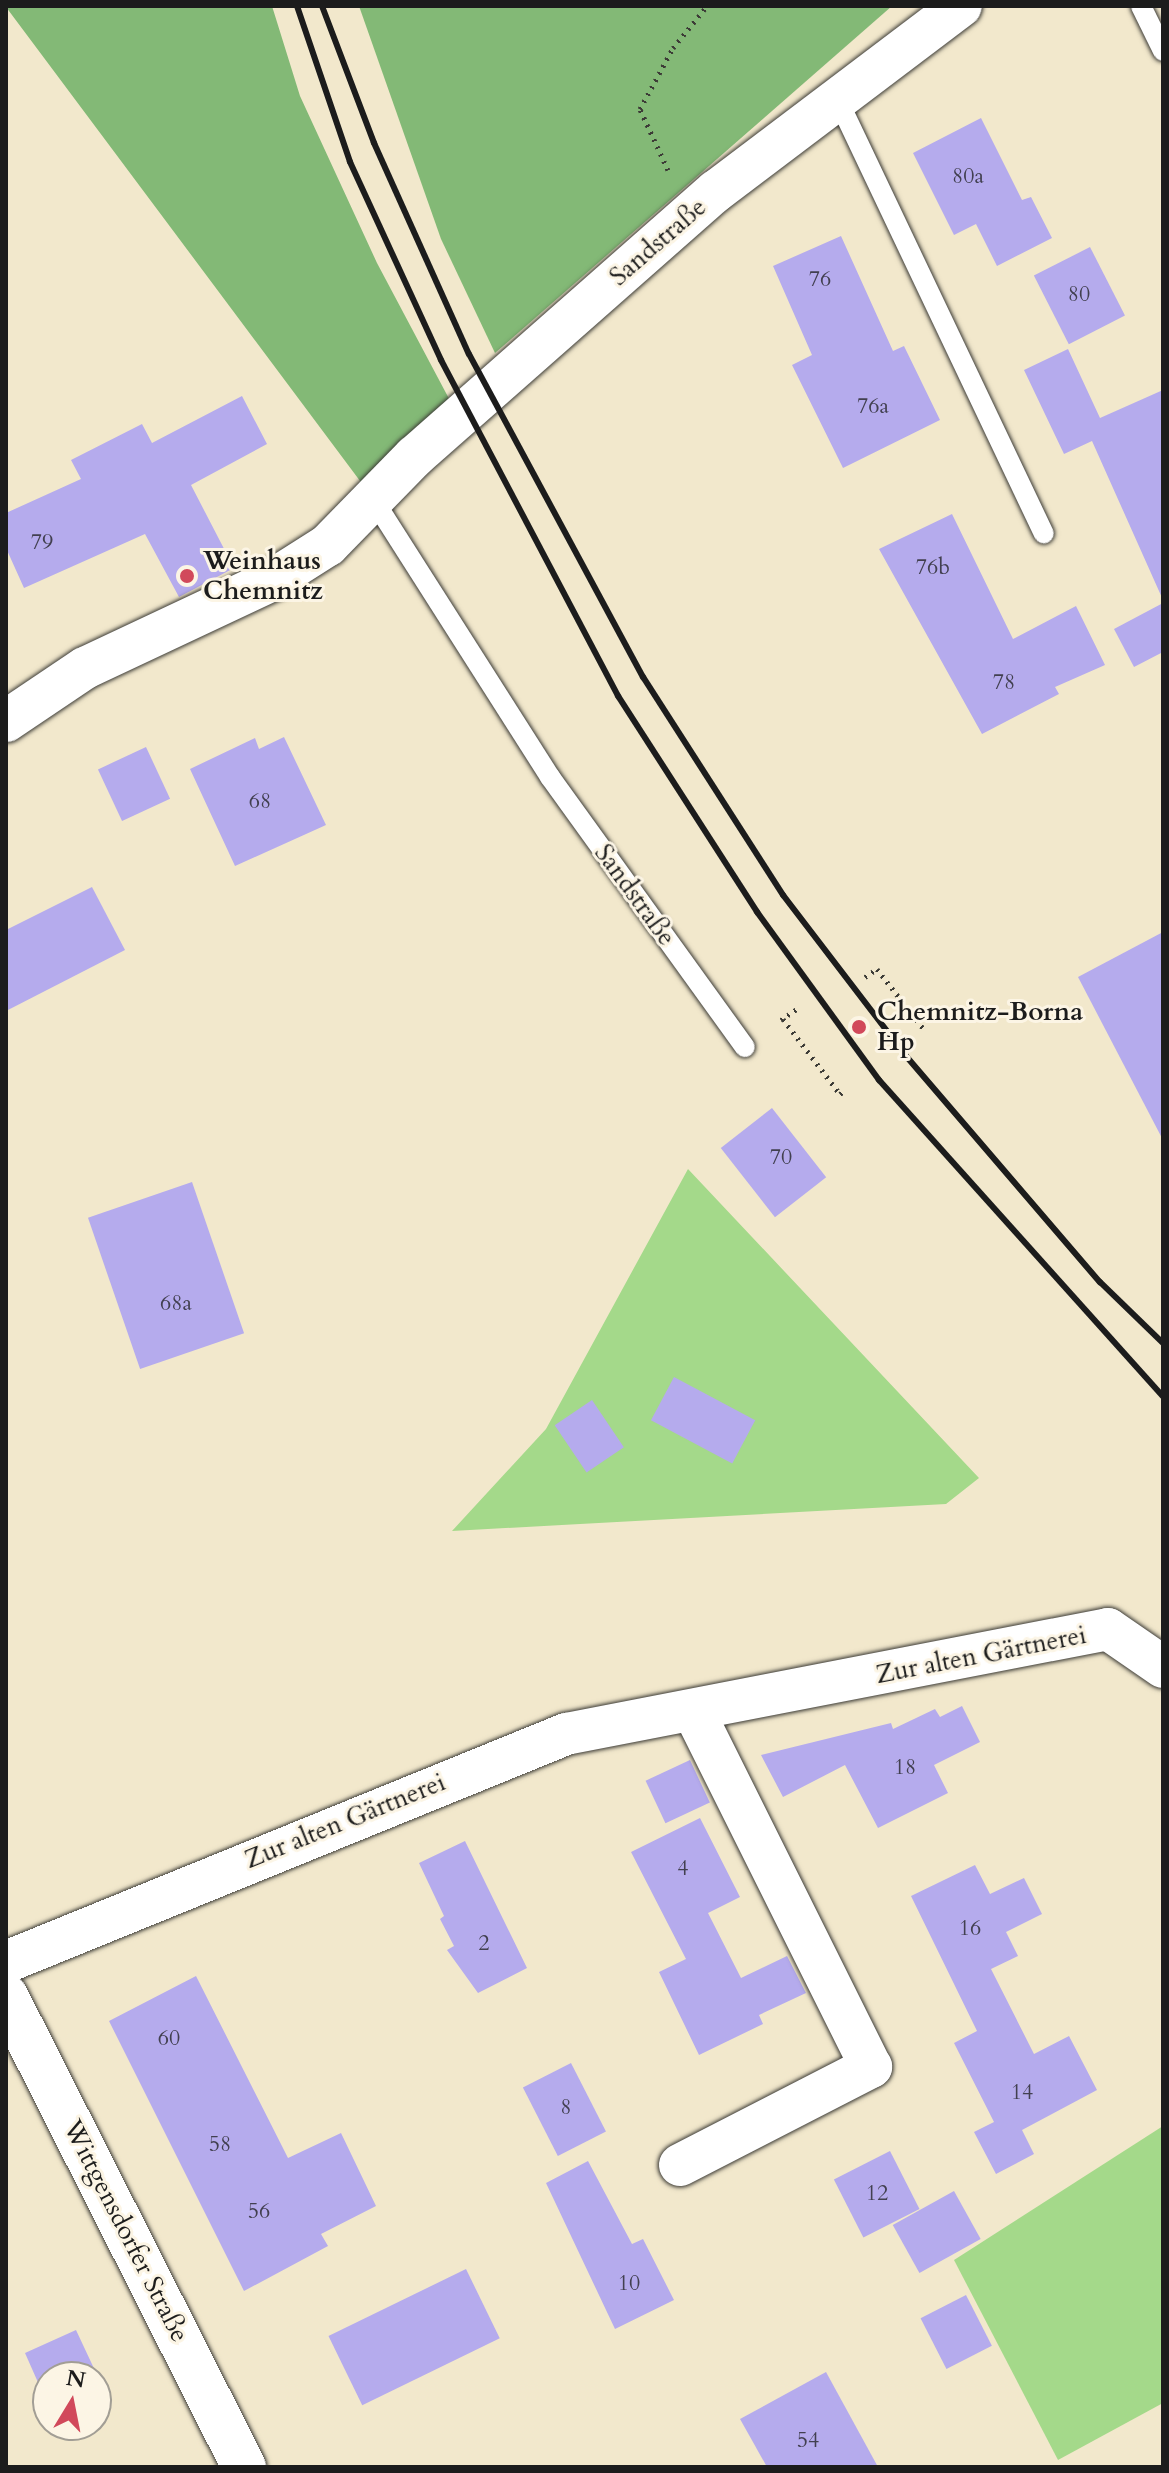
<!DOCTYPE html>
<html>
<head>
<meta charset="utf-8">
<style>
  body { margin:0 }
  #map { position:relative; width:1169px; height:2473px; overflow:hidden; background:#f2e8cc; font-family:Cardo,serif }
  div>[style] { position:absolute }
  .green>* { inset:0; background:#a4d98a }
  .forest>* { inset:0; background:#83b976 }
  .building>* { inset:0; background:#b5abed; transform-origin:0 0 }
  .path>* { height:5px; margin-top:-2.5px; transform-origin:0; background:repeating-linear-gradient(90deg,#3c3b36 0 2px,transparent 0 8px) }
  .roads { filter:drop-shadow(0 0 2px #3c3b36) drop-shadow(0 0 2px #3c3b36) }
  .service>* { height:20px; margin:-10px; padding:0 10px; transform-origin:10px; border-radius:10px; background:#fff }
  .minor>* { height:42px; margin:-21px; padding:0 21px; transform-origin:21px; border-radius:21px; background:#fff }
  .tertiary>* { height:44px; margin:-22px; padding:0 22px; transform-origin:22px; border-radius:22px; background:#fff }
  .rail>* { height:6px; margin:-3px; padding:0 3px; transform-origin:3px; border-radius:3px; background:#1c1c1c }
  .dots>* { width:22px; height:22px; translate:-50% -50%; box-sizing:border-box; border:4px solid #fcf5e5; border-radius:50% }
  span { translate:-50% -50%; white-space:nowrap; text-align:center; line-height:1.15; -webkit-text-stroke:6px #fcf5e5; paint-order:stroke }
  .number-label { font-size:22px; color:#424050 }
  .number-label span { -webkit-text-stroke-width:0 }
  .street-label { font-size:26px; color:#1c1c1c }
  .poi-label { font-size:26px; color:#1c1c1c; font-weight:700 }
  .left { translate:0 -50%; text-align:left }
  .frame { position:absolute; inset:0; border:8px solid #1c1c1c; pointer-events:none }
  .north { position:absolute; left:32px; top:2361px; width:80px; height:80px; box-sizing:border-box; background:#fcf5e5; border:2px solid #a29e95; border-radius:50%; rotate:10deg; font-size:22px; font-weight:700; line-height:32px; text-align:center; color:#1c1c1c }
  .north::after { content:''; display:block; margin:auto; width:28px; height:36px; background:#d1495b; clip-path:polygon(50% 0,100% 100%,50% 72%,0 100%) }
</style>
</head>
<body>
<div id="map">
  <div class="green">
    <div style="clip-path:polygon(688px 1169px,979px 1478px,946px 1504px,452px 1531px,546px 1429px)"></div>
    <div style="clip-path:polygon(1163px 2126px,1163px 2403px,1058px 2460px,954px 2260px)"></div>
  </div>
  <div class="forest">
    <div style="clip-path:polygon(272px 6px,300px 96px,377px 263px,455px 410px,369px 493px,6px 7px)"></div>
    <div style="clip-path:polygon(359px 6px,892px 6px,495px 353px,441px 239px)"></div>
  </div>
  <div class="building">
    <div style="clip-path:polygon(981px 118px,1022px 200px,1031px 197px,1052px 238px,997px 266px,976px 224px,954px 235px,913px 153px)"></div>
    <div style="clip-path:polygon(841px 236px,893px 351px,904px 346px,940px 420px,843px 468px,792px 365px,812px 355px,773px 266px)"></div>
    <div style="left:1090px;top:247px;width:77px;height:63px;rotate:63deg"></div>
    <div style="clip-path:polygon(1068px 349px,1100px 418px,1163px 390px,1163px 600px,1092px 441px,1064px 454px,1024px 370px)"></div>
    <div style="clip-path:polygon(242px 396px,267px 444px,191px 485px,234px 568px,179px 597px,145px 534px,24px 588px,6px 548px,6px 513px,81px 479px,71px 460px,142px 424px,152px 443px)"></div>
    <div style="clip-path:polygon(952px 514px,1013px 639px,1076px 606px,1105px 665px,1055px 687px,1059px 694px,982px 734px,879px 549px)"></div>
    <div style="clip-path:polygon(1163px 603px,1163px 652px,1134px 667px,1114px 629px)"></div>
    <div style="clip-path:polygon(284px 737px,326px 825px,235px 866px,190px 769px,255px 738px,259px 749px)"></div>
    <div style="left:146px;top:747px;width:57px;height:53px;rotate:65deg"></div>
    <div style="clip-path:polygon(92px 887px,125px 950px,6px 1011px,6px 930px)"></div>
    <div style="clip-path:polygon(1163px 932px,1163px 1140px,1078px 977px)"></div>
    <div style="left:772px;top:1108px;width:88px;height:65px;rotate:52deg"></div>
    <div style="left:192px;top:1182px;width:160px;height:110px;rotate:71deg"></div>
    <div style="left:674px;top:1377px;width:92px;height:49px;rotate:28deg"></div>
    <div style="left:592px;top:1400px;width:57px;height:45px;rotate:56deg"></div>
    <div style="clip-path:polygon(962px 1706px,980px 1742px,934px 1765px,948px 1793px,878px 1828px,845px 1765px,783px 1797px,761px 1755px,891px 1723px,893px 1729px,935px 1709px,940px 1717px)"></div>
    <div style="left:690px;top:1760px;width:47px;height:49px;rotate:65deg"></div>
    <div style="clip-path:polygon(700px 1818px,740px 1897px,708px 1913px,741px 1978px,787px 1956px,806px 1993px,759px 2015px,763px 2024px,699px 2055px,659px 1972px,686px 1959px,631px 1852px)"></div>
    <div style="clip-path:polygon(465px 1841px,527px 1968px,478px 1993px,447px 1950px,454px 1946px,440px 1919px,444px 1916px,419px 1863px)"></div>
    <div style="clip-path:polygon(975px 1865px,990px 1894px,1024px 1878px,1042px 1914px,1006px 1932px,1018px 1956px,991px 1969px,1034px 2054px,1069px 2036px,1097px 2090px,1022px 2130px,1034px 2154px,996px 2174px,974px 2132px,994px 2122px,954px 2043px,977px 2031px,911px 1896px)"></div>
    <div style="clip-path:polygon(196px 1976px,288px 2158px,341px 2133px,376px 2206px,321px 2234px,328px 2246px,244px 2291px,109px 2021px)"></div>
    <div style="left:571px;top:2063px;width:77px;height:54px;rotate:63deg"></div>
    <div style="left:890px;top:2151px;width:65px;height:63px;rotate:63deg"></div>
    <div style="clip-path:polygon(588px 2161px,632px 2244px,643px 2239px,674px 2300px,615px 2329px,546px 2183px)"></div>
    <div style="left:954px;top:2191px;width:55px;height:70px;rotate:61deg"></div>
    <div style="left:466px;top:2269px;width:77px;height:153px;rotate:64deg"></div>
    <div style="left:966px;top:2295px;width:57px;height:51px;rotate:63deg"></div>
    <div style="clip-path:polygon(76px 2330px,98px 2377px,48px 2377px,48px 2405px,25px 2353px)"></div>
    <div style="clip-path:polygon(826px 2372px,878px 2467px,767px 2467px,740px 2419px)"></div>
  </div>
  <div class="path">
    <div style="left:668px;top:170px;width:67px;rotate:-114.7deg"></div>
    <div style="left:640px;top:109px;width:69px;rotate:-61.6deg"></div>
    <div style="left:673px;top:48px;width:54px;rotate:-51deg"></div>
    <div style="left:865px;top:977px;width:14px;rotate:-34deg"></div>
    <div style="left:877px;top:969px;width:75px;rotate:52.1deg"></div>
    <div style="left:783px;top:1019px;width:94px;rotate:52.8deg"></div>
    <div style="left:840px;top:1094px;width:5px;rotate:-37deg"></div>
    <div style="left:781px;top:1020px;width:21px;rotate:-35deg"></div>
  </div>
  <div class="roads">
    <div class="service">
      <div style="left:1141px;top:6px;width:50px;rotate:63.9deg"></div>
      <div style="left:837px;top:98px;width:482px;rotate:64.6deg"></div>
      <div style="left:373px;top:499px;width:330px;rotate:57.5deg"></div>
      <div style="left:550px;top:777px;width:333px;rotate:54.2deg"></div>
    </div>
    <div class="minor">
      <div style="left:6px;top:721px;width:95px;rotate:-33.9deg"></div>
      <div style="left:85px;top:668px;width:211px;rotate:-25.2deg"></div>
      <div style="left:276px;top:578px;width:62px;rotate:-32.4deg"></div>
      <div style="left:328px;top:545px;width:124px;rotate:-45.7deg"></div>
      <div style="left:415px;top:456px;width:401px;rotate:-41.4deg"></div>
      <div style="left:716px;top:191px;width:307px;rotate:-37.1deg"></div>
      <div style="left:6px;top:1962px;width:605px;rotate:-22.15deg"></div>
      <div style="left:566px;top:1734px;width:552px;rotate:-10.96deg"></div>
      <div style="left:1108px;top:1629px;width:67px;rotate:34.6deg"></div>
      <div style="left:680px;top:2165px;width:215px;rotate:-27.2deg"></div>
      <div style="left:871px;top:2067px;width:397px;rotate:-116.5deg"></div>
    </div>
    <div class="tertiary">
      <div style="left:6px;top:1996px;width:528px;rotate:63.19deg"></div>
    </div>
  </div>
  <div class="rail">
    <div style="left:297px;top:6px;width:165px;rotate:71.2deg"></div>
    <div style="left:350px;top:162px;width:218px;rotate:65.3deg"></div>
    <div style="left:441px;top:360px;width:380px;rotate:62.2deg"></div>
    <div style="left:618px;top:696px;width:257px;rotate:57.2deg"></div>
    <div style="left:757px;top:912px;width:208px;rotate:54deg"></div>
    <div style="left:879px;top:1080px;width:425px;rotate:48.1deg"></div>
    <div style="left:322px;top:6px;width:147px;rotate:69.2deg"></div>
    <div style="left:374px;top:143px;width:231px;rotate:65.8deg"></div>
    <div style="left:469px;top:354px;width:367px;rotate:61.7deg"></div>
    <div style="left:643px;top:677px;width:259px;rotate:57.3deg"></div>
    <div style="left:783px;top:895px;width:203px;rotate:52.6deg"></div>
    <div style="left:906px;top:1056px;width:298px;rotate:49.4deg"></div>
    <div style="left:1100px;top:1282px;width:88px;rotate:44.1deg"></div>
  </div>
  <div class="dots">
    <div style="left:187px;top:576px;background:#d1495b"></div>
    <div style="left:859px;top:1027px;background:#d1495b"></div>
  </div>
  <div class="number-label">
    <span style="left:968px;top:177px">80a</span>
    <span style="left:820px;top:280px">76</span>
    <span style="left:1079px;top:295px">80</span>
    <span style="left:873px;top:407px">76a</span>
    <span style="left:42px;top:543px">79</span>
    <span style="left:933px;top:568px">76b</span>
    <span style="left:1004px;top:683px">78</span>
    <span style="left:260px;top:802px">68</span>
    <span style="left:781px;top:1158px">70</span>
    <span style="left:176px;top:1304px">68a</span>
    <span style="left:905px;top:1768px">18</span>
    <span style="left:683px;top:1869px">4</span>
    <span style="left:970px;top:1929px">16</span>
    <span style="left:484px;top:1944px">2</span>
    <span style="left:169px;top:2039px">60</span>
    <span style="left:1022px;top:2093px">14</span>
    <span style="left:566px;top:2108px">8</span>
    <span style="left:220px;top:2145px">58</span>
    <span style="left:877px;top:2194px">12</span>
    <span style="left:259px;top:2212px">56</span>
    <span style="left:629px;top:2284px">10</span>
    <span style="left:808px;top:2441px">54</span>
  </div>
  <div class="street-label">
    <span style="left:658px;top:242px;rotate:-41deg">Sandstraße</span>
    <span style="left:635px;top:895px;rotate:54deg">Sandstraße</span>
    <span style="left:981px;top:1655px;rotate:-11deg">Zur alten Gärtnerei</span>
    <span style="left:345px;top:1821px;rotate:-22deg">Zur alten Gärtnerei</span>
    <span style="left:126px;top:2231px;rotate:63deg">Wittgensdorfer Straße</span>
  </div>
  <div class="poi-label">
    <span class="left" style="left:203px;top:576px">Weinhaus<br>Chemnitz</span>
    <span class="left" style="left:877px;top:1027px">Chemnitz-Borna<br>Hp</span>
  </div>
  <div class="frame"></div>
  <div class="north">N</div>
</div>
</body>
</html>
